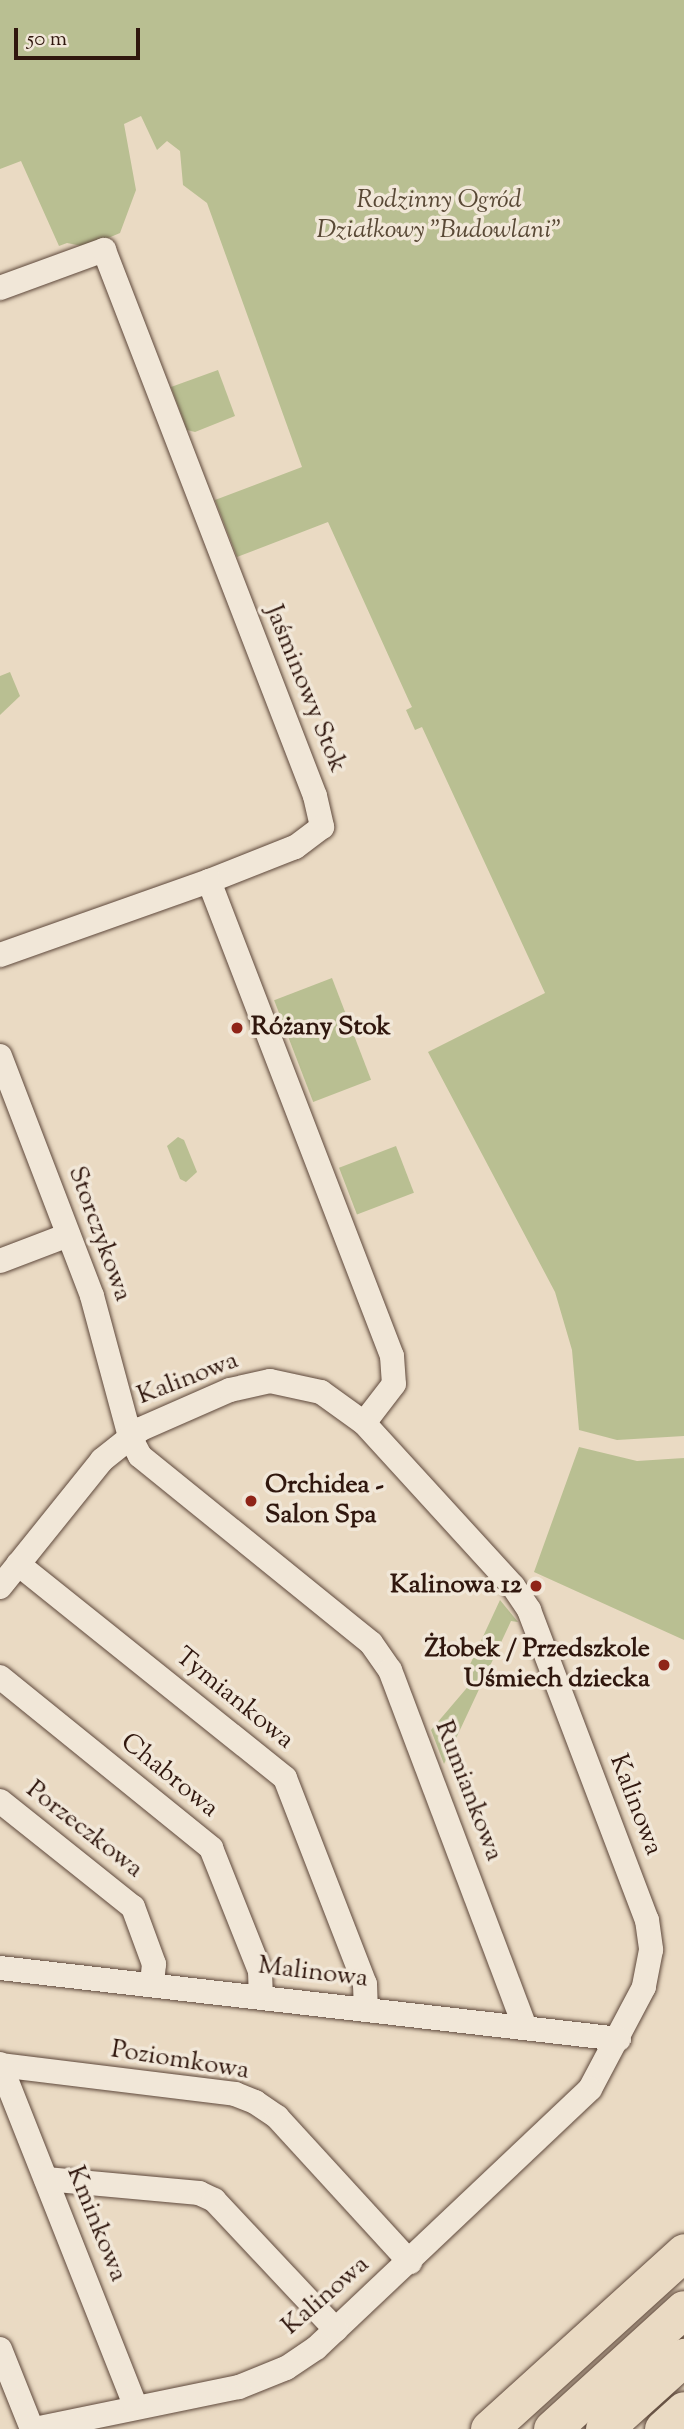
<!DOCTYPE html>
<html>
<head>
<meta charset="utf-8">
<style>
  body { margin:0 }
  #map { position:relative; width:684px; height:2429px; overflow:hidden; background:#eadac3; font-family:"Sorts Mill Goudy",serif }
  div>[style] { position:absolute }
  .green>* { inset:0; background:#b9bf92; transform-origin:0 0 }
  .roads { filter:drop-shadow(0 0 2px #5e483b) drop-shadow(0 0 2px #5e483b) }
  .minor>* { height:24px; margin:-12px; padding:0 12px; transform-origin:12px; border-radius:12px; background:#f1e7d8 }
  .highway>* { height:37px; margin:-18.5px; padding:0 18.5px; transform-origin:18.5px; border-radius:18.5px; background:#eadac3 }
  .dots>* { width:19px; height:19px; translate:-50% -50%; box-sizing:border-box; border:4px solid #f1e7d8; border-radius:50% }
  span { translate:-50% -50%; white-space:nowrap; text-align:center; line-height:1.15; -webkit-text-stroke:7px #f1e7d8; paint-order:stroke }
  .park-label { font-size:26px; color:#594936; font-style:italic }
  .street-label { font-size:26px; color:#30170e }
  .poi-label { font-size:26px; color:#30170e; font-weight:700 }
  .left { translate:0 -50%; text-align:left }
  .right { translate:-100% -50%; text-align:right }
  .scale { position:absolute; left:14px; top:28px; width:126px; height:32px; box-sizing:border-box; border:4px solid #30170e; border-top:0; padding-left:9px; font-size:21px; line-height:24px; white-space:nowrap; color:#30170e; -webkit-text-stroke:5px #f1e7d8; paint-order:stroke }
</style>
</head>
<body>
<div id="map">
  <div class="green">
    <div style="clip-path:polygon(0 0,684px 0,684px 1436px,617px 1440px,579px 1430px,572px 1350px,555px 1292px,428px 1052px,545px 993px,422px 727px,415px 730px,406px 710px,412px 707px,409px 701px,328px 522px,237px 557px,215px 500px,302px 467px,207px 203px,183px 185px,180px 151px,167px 141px,157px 150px,141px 116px,124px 124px,136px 190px,120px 233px,87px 247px,67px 243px,59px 246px,21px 161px,0 169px)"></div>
    <div style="clip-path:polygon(218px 370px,235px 416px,195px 432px,187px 430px,171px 387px)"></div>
    <div style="clip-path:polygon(10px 672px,20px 696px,0 715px,0 676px)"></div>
    <div style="left:332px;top:978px;width:109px;height:62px;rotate:69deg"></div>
    <div style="clip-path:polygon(178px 1137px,184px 1140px,197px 1172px,186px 1182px,180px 1179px,167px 1146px)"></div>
    <div style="left:396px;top:1146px;width:50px;height:61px;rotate:69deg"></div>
    <div style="clip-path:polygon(579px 1447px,637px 1461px,684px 1458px,684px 1640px,534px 1572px)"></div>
    <div style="clip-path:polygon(500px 1600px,518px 1622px,511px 1621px,444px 1764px,431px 1730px,471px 1683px,467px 1671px)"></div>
  </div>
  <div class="roads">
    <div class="minor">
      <div style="left:0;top:288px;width:111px;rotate:-20.1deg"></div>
      <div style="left:104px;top:250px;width:585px;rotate:68.87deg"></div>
      <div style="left:315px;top:796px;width:32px;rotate:77deg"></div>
      <div style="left:322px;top:827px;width:34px;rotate:143deg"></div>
      <div style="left:295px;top:847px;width:92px;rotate:158.4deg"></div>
      <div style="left:209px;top:881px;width:222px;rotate:160.5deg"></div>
      <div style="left:209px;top:881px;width:509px;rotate:68.93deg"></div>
      <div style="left:392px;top:1356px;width:28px;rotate:86deg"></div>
      <div style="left:394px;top:1384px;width:49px;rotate:127.6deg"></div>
      <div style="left:0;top:1056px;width:257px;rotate:69deg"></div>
      <div style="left:92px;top:1296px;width:146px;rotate:74.9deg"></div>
      <div style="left:130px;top:1437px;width:21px;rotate:62deg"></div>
      <div style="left:140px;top:1456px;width:297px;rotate:39deg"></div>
      <div style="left:371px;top:1643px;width:33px;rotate:55deg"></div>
      <div style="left:390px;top:1670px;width:382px;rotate:69.3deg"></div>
      <div style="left:0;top:1261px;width:73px;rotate:-20.9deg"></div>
      <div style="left:18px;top:1564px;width:342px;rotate:38.7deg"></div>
      <div style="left:285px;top:1778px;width:221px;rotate:68.8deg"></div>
      <div style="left:365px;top:1984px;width:26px;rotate:88deg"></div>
      <div style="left:0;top:1587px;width:163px;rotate:-51.2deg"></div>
      <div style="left:102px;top:1460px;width:50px;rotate:-38.5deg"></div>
      <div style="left:141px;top:1429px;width:97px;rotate:-23.7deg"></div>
      <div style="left:230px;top:1390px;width:41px;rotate:-12.7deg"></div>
      <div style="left:270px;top:1381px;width:52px;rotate:12.2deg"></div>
      <div style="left:321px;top:1392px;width:53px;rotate:35.8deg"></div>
      <div style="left:364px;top:1423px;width:221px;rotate:47.6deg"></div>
      <div style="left:513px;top:1586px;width:29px;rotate:56deg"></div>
      <div style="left:529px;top:1610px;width:332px;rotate:69.2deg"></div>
      <div style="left:647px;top:1920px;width:30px;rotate:82deg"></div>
      <div style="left:651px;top:1950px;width:38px;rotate:101deg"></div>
      <div style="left:644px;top:1987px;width:115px;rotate:117.9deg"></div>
      <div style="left:590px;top:2089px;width:377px;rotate:136.6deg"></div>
      <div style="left:316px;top:2348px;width:36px;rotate:146deg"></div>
      <div style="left:286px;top:2368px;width:51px;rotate:158deg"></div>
      <div style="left:239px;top:2387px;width:209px;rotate:168.4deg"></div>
      <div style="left:0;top:1677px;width:272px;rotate:39deg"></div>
      <div style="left:211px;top:1848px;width:132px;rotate:68.3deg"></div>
      <div style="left:260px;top:1971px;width:26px;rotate:88deg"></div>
      <div style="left:0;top:1801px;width:170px;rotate:38.6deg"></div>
      <div style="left:133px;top:1907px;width:61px;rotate:69.8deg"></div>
      <div style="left:154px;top:1964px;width:20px;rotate:96deg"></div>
      <div style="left:0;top:1968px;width:623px;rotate:6.54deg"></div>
      <div style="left:0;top:2064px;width:369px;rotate:68.4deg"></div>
      <div style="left:0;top:2065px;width:237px;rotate:7deg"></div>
      <div style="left:235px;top:2094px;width:22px;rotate:22deg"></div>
      <div style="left:255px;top:2102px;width:27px;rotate:34deg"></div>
      <div style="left:277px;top:2117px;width:197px;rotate:47.5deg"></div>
      <div style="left:46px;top:2179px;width:154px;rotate:5.2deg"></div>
      <div style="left:199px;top:2193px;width:17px;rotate:25deg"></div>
      <div style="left:214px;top:2200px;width:178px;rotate:46.8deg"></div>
      <div style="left:0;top:2349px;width:86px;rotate:68.2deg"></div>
    </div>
    <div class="highway">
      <div style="left:489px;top:2429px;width:263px;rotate:-42.2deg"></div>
      <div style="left:552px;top:2429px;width:178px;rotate:-42.3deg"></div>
      <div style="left:604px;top:2429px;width:108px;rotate:-42deg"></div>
      <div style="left:663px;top:2429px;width:28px;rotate:-42deg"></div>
    </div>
  </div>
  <div class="dots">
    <div style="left:237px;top:1028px;background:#8f2418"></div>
    <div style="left:251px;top:1501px;background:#8f2418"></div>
    <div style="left:536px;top:1586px;background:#8f2418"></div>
    <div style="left:664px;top:1665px;background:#8f2418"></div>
  </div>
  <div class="park-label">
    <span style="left:439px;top:216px">Rodzinny Ogród<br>Działkowy "Budowlani"</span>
  </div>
  <div class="street-label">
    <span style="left:305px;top:689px;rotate:68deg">Jaśminowy Stok</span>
    <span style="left:99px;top:1234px;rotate:70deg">Storczykowa</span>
    <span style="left:188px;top:1379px;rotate:-21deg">Kalinowa</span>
    <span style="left:234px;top:1699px;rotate:39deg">Tymiankowa</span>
    <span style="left:169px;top:1776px;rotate:39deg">Chabrowa</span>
    <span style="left:468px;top:1791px;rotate:69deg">Rumiankowa</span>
    <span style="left:635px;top:1805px;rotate:69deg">Kalinowa</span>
    <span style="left:84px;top:1830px;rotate:38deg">Porzeczkowa</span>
    <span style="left:313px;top:1973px;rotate:7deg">Malinowa</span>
    <span style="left:180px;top:2061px;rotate:9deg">Poziomkowa</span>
    <span style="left:96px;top:2224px;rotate:68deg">Kminkowa</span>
    <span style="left:326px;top:2296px;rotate:-41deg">Kalinowa</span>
  </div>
  <div class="poi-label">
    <span class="left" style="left:251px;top:1028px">Różany Stok</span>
    <span class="left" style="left:265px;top:1501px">Orchidea -<br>Salon Spa</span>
    <span class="right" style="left:522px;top:1586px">Kalinowa 12</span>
    <span class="right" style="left:650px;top:1665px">Żłobek / Przedszkole<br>Uśmiech dziecka</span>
  </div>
  <div class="scale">50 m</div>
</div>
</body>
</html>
